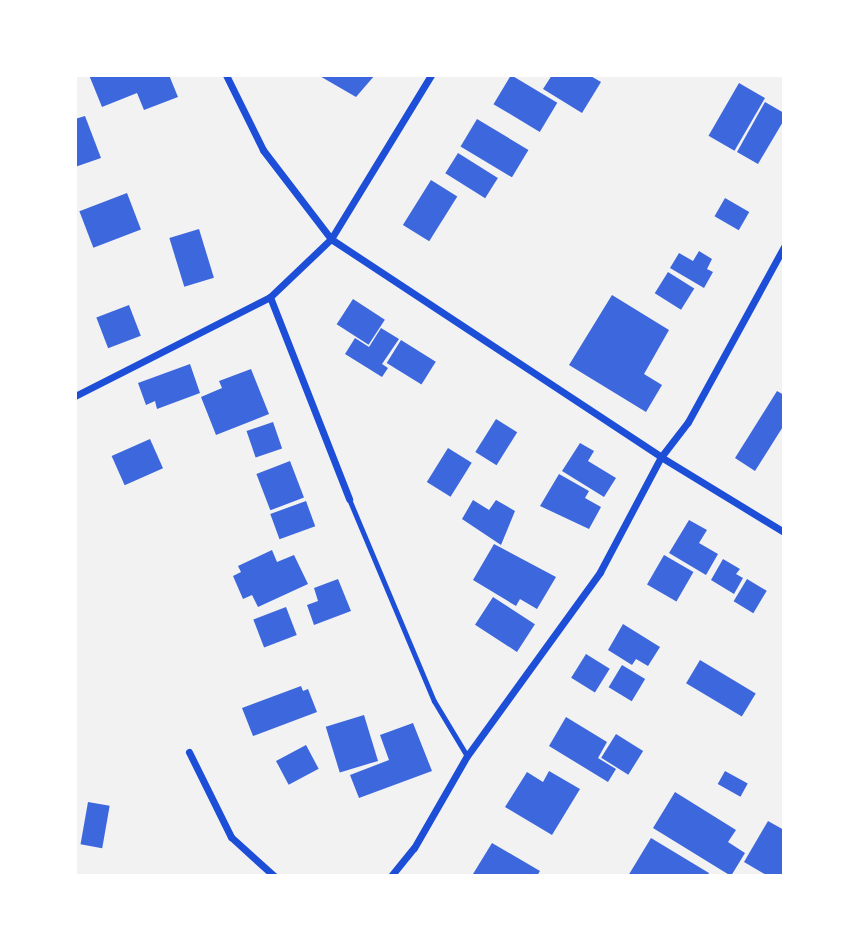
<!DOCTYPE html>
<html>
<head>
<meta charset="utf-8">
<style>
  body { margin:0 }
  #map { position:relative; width:859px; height:951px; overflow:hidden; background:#f2f2f2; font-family:"Fira Sans",sans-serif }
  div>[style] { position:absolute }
  .building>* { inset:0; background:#3d67dc; transform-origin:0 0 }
  .service>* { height:5px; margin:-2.5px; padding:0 2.5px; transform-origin:2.5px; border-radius:2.5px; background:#1d4ed8 }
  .minor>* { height:7px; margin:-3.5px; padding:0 3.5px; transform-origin:3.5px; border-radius:3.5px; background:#1d4ed8 }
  span { translate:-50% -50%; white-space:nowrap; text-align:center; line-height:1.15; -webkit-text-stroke:7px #fff; paint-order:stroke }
  .frame { position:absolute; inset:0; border:77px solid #fff; pointer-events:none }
</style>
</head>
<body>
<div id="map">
  <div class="building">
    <div style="clip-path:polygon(89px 75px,169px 75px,178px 97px,144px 110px,137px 93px,102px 107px)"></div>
    <div style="clip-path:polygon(318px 75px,375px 75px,356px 97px)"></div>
    <div style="left:511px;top:75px;width:54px;height:34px;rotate:31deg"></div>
    <div style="clip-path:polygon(552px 75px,589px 75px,601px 82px,582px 113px,543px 89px)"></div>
    <div style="left:739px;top:83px;width:30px;height:61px;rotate:30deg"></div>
    <div style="clip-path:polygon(765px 102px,784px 113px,784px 120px,758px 164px,737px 152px)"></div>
    <div style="clip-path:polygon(85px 116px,101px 158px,75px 167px,75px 119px)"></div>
    <div style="left:477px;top:119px;width:60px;height:32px;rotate:31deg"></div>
    <div style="left:458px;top:153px;width:47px;height:24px;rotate:32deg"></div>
    <div style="left:431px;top:180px;width:31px;height:53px;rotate:32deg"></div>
    <div style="left:127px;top:193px;width:39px;height:51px;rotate:69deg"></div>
    <div style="left:725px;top:198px;width:28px;height:21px;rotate:30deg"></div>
    <div style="left:199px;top:229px;width:51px;height:31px;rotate:73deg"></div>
    <div style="clip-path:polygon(699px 251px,712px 259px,707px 269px,713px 272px,704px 288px,670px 268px,679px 253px,693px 261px)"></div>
    <div style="left:668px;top:272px;width:31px;height:25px;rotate:32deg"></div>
    <div style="clip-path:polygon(612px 295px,669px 330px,644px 374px,662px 385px,646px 412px,569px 365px)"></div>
    <div style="left:353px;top:299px;width:38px;height:30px;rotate:33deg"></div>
    <div style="left:129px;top:305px;width:33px;height:35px;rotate:69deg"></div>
    <div style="clip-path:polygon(381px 328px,399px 339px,382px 364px,388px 368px,382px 377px,345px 354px,355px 338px,369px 347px)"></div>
    <div style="left:401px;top:340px;width:41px;height:27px;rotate:32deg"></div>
    <div style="clip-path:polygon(190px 364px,200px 393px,157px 409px,155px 401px,146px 405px,138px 383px)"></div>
    <div style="clip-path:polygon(251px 369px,269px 414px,216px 435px,201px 397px,222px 388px,219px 381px)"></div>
    <div style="clip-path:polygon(777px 391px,784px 395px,784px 425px,755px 471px,735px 458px)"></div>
    <div style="left:496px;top:419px;width:25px;height:39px;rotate:32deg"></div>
    <div style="left:273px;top:422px;width:28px;height:28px;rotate:71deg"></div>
    <div style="left:150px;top:439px;width:32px;height:42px;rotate:66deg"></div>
    <div style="clip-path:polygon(580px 443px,594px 451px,588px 461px,616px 478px,604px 497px,562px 471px)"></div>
    <div style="left:448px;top:448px;width:28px;height:40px;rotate:32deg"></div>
    <div style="left:290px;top:461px;width:39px;height:36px;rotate:69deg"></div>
    <div style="clip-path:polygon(559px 474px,589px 491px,585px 498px,601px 507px,589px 529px,540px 506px)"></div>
    <div style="clip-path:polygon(473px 500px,489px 510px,496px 500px,515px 511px,501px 545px,462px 519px)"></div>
    <div style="left:306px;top:501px;width:27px;height:38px;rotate:70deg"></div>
    <div style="clip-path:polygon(689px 520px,707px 530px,699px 543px,718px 554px,706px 575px,669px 553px)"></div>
    <div style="clip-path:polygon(494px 544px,556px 577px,537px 609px,520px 599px,516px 606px,473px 580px)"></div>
    <div style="clip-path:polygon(272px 550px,277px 562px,294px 555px,308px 584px,258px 607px,252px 595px,243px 599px,233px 576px,241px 572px,238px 566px)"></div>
    <div style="left:664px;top:555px;width:34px;height:34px;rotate:30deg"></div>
    <div style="clip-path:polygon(723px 559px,740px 569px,736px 574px,743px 578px,734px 594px,711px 580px)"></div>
    <div style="clip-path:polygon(338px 579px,351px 611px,314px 625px,307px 605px,318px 601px,314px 588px)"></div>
    <div style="left:747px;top:579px;width:23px;height:26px;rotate:31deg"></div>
    <div style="left:493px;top:597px;width:50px;height:33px;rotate:33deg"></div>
    <div style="left:286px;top:607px;width:30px;height:35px;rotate:69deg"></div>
    <div style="clip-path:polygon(623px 624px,660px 647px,648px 666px,636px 659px,632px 665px,608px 650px)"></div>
    <div style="left:586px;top:654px;width:28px;height:28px;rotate:32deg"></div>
    <div style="left:700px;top:660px;width:65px;height:27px;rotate:31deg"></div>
    <div style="left:622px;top:665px;width:27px;height:26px;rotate:31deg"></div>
    <div style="clip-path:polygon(301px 686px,303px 691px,308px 689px,317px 712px,253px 736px,242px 708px)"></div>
    <div style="left:364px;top:715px;width:48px;height:40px;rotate:73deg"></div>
    <div style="clip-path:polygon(566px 717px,607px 742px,598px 758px,616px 769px,608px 782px,549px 746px)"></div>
    <div style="clip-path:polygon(413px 723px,432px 771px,359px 798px,350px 775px,389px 760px,380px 735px)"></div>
    <div style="left:616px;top:734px;width:32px;height:28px;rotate:32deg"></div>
    <div style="left:306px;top:745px;width:27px;height:34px;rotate:62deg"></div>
    <div style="clip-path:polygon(549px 771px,580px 789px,552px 835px,505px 807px,527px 772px,543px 782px)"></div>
    <div style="left:725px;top:771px;width:26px;height:15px;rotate:29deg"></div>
    <div style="clip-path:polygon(675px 792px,736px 830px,728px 842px,745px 853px,731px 876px,653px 828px)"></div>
    <div style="left:88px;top:802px;width:22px;height:43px;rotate:10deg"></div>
    <div style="clip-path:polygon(768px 821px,784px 830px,784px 876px,768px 876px,744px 862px)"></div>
    <div style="clip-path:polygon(651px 838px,709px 873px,707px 876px,628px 876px)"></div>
    <div style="clip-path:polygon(492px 843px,540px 871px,537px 876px,473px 874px)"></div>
  </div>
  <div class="service">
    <div style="left:349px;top:499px;width:219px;rotate:67.2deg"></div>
    <div style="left:434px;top:701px;width:64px;rotate:59deg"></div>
  </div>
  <div class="minor">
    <div style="left:226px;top:75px;width:84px;rotate:63.7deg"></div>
    <div style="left:263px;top:150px;width:112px;rotate:52.6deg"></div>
    <div style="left:331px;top:239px;width:396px;rotate:33.4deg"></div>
    <div style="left:661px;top:457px;width:144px;rotate:31.4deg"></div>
    <div style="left:270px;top:297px;width:217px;rotate:68.6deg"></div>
    <div style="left:75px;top:396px;width:219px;rotate:-26.9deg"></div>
    <div style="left:270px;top:297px;width:84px;rotate:-43.6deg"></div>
    <div style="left:331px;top:239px;width:192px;rotate:-58.6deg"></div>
    <div style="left:189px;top:752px;width:95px;rotate:63.7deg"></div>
    <div style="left:231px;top:837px;width:58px;rotate:42.2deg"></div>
    <div style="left:391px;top:876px;width:36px;rotate:-51deg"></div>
    <div style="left:414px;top:848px;width:106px;rotate:-60.1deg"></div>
    <div style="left:467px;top:756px;width:227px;rotate:-54.1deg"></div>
    <div style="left:600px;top:572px;width:130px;rotate:-62.1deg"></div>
    <div style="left:661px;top:457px;width:44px;rotate:-52.4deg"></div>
    <div style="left:688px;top:422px;width:200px;rotate:-61.3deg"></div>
  </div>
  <div class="frame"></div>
</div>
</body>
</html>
